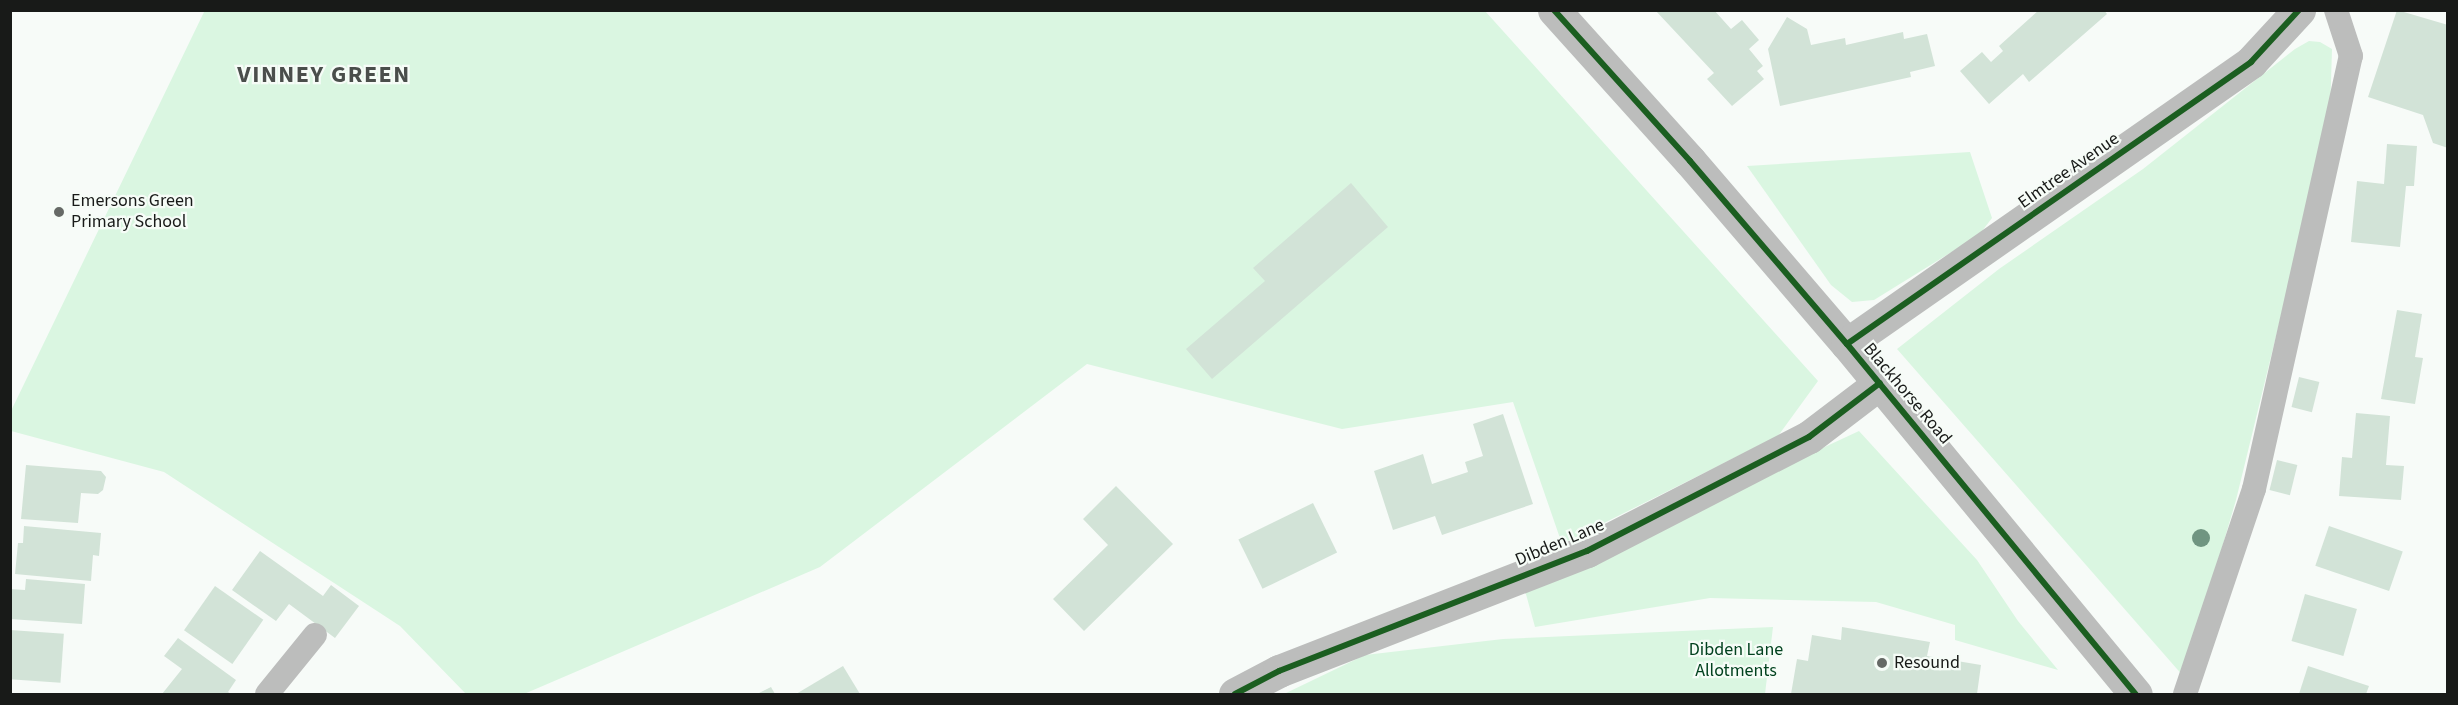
<!DOCTYPE html>
<html>
<head>
<meta charset="utf-8">
<style>
  body { margin:0 }
  #map { position:relative; width:2458px; height:705px; overflow:hidden; background:#f7fbf8; font-family:"Source Sans 3",sans-serif }
  div>[style] { position:absolute }
  .green>* { inset:0; background:#daf6e1 }
  .building>* { inset:0; background:#d2e3d7; transform-origin:0 0 }
  .service>* { height:24px; margin:-12px; padding:0 12px; transform-origin:12px; border-radius:12px; background:#bcbdbc }
  .minor>* { height:33px; margin:-16.5px; padding:0 16.5px; transform-origin:16.5px; border-radius:16.5px; background:#bcbdbc }
  .cycleway>* { height:6px; margin:-3px; padding:0 3px; transform-origin:3px; border-radius:3px; background:#1b5e20 }
  .trees>* { width:18px; height:18px; margin:-9px; border-radius:50%; background:#709581 }
  .dots>* { width:16px; height:16px; translate:-50% -50%; box-sizing:border-box; border:3px solid #f6fcf7; border-radius:50% }
  span { translate:-50% -50%; white-space:nowrap; text-align:center; line-height:1.15; -webkit-text-stroke:4.5px #f6fcf7; paint-order:stroke }
  .street-label { font-size:18px; color:#181a18 }
  .poi-label { font-size:18px; color:#181a18 }
  .left { translate:0 -50%; text-align:left }
  .park-label { font-size:18px; color:#02421f }
  .district-label { font-size:24px; color:#4a4e4b; font-weight:700; letter-spacing:1.5px }
  .frame { position:absolute; inset:0; border:12px solid #181a18; pointer-events:none }
</style>
</head>
<body>
<div id="map">
  <div class="green">
    <div style="clip-path:polygon(205px 10px,1485px 11px,1818px 381px,1778px 436px,1562px 544px,1513px 402px,1342px 429px,1087px 364px,820px 567px,524px 694px,466px 694px,400px 626px,164px 472px,11px 431px,10px 413px)"></div>
    <div style="clip-path:polygon(2309px 41px,2320px 42px,2332px 49px,2330px 115px,2236px 500px,2184px 677px,1897px 349px,1999px 269px,2143px 169px,2295px 49px)"></div>
    <div style="clip-path:polygon(1970px 152px,1992px 218px,1979px 235px,1874px 300px,1852px 302px,1831px 285px,1747px 166px)"></div>
    <div style="clip-path:polygon(1859px 431px,1977px 560px,2018px 621px,2058px 670px,1955px 640px,1955px 625px,1876px 602px,1710px 598px,1535px 627px,1524px 587px)"></div>
    <div style="clip-path:polygon(1773px 627px,1765px 694px,1284px 694px,1365px 655px,1503px 639px)"></div>
  </div>
  <div class="building">
    <div style="clip-path:polygon(1655px 10px,1714px 10px,1731px 29px,1742px 20px,1759px 40px,1749px 49px,1763px 66px,1757px 71px,1764px 79px,1732px 106px,1707px 79px,1714px 73px)"></div>
    <div style="clip-path:polygon(2039px 10px,2104px 10px,2107px 14px,2029px 82px,2023px 74px,1989px 104px,1960px 71px,1982px 52px,1991px 62px,2003px 51px,1999px 46px)"></div>
    <div style="clip-path:polygon(2397px 10px,2448px 25px,2448px 148px,2433px 143px,2423px 115px,2368px 97px)"></div>
    <div style="clip-path:polygon(1787px 17px,1807px 29px,1811px 45px,1845px 38px,1846px 45px,1903px 32px,1904px 39px,1927px 34px,1935px 66px,1910px 72px,1911px 77px,1780px 106px,1768px 49px)"></div>
    <div style="clip-path:polygon(2387px 144px,2417px 146px,2414px 186px,2406px 186px,2400px 247px,2351px 242px,2357px 181px,2384px 184px)"></div>
    <div style="clip-path:polygon(1351px 183px,1388px 227px,1212px 379px,1186px 349px,1265px 281px,1253px 268px)"></div>
    <div style="clip-path:polygon(2397px 310px,2422px 314px,2415px 357px,2423px 358px,2415px 404px,2381px 399px)"></div>
    <div style="left:2299px;top:377px;width:21px;height:31px;rotate:14deg"></div>
    <div style="clip-path:polygon(2356px 413px,2390px 416px,2386px 465px,2404px 466px,2401px 500px,2339px 496px,2342px 457px,2352px 458px)"></div>
    <div style="clip-path:polygon(1503px 414px,1533px 504px,1442px 535px,1435px 516px,1393px 530px,1374px 471px,1423px 454px,1432px 484px,1468px 472px,1465px 462px,1483px 456px,1473px 424px)"></div>
    <div style="left:2277px;top:460px;width:21px;height:31px;rotate:14deg"></div>
    <div style="clip-path:polygon(26px 465px,101px 471px,106px 477px,103px 490px,98px 494px,81px 493px,78px 523px,21px 519px)"></div>
    <div style="clip-path:polygon(1116px 486px,1173px 544px,1084px 631px,1053px 599px,1108px 545px,1083px 519px)"></div>
    <div style="left:1313px;top:503px;width:55px;height:83px;rotate:64deg"></div>
    <div style="clip-path:polygon(24px 526px,101px 533px,99px 556px,93px 555px,91px 581px,15px 574px,18px 543px,23px 543px)"></div>
    <div style="left:2329px;top:526px;width:78px;height:42px;rotate:19deg"></div>
    <div style="clip-path:polygon(260px 551px,323px 596px,331px 585px,359px 606px,335px 638px,289px 604px,276px 621px,232px 590px)"></div>
    <div style="clip-path:polygon(26px 579px,85px 584px,82px 624px,10px 619px,10px 589px,25px 590px)"></div>
    <div style="left:215px;top:586px;width:59px;height:54px;rotate:35deg"></div>
    <div style="left:2305px;top:594px;width:54px;height:49px;rotate:16deg"></div>
    <div style="clip-path:polygon(1842px 627px,1930px 642px,1927px 656px,1981px 665px,1977px 694px,1791px 694px,1797px 659px,1808px 661px,1812px 635px,1841px 640px)"></div>
    <div style="left:10px;top:630px;width:54px;height:49px;rotate:4deg"></div>
    <div style="clip-path:polygon(178px 638px,236px 680px,228px 692px,231px 694px,162px 694px,182px 669px,164px 656px)"></div>
    <div style="clip-path:polygon(843px 666px,860px 694px,796px 694px)"></div>
    <div style="clip-path:polygon(2308px 666px,2369px 686px,2366px 694px,2299px 694px)"></div>
    <div style="clip-path:polygon(771px 687px,775px 694px,757px 694px)"></div>
  </div>
  <div class="service">
    <div style="left:267px;top:694px;width:76px;rotate:-50.9deg"></div>
    <div style="left:2185px;top:694px;width:216px;rotate:-71.4deg"></div>
    <div style="left:2254px;top:489px;width:444px;rotate:-77.4deg"></div>
    <div style="left:2351px;top:56px;width:48px;rotate:-108.1deg"></div>
  </div>
  <div class="minor">
    <div style="left:1554px;top:10px;width:203px;rotate:48deg"></div>
    <div style="left:1690px;top:161px;width:241px;rotate:49.4deg"></div>
    <div style="left:1847px;top:344px;width:454px;rotate:50.5deg"></div>
    <div style="left:1847px;top:344px;width:493px;rotate:-34.9deg"></div>
    <div style="left:2251px;top:62px;width:71px;rotate:-47.3deg"></div>
    <div style="left:1235px;top:694px;width:50px;rotate:-27.6deg"></div>
    <div style="left:1279px;top:671px;width:331px;rotate:-21.3deg"></div>
    <div style="left:1587px;top:551px;width:250px;rotate:-27.2deg"></div>
    <div style="left:1809px;top:437px;width:89px;rotate:-37.3deg"></div>
  </div>
  <div class="cycleway">
    <div style="left:1554px;top:10px;width:203px;rotate:48deg"></div>
    <div style="left:1690px;top:161px;width:241px;rotate:49.4deg"></div>
    <div style="left:1847px;top:344px;width:454px;rotate:50.5deg"></div>
    <div style="left:1847px;top:344px;width:493px;rotate:-34.9deg"></div>
    <div style="left:2251px;top:62px;width:71px;rotate:-47.3deg"></div>
    <div style="left:1235px;top:694px;width:50px;rotate:-27.6deg"></div>
    <div style="left:1279px;top:671px;width:331px;rotate:-21.3deg"></div>
    <div style="left:1587px;top:551px;width:250px;rotate:-27.2deg"></div>
    <div style="left:1809px;top:437px;width:89px;rotate:-37.3deg"></div>
  </div>
  <div class="trees">
    <div style="left:2201px;top:538px"></div>
  </div>
  <div class="dots">
    <div style="left:59px;top:212px;background:#666966"></div>
    <div style="left:1882px;top:663px;background:#666966"></div>
  </div>
  <div class="street-label">
    <span style="left:2069px;top:171px;rotate:-35deg">Elmtree Avenue</span>
    <span style="left:1907px;top:394px;rotate:50deg">Blackhorse Road</span>
    <span style="left:1560px;top:543px;rotate:-23deg">Dibden Lane</span>
  </div>
  <div class="poi-label">
    <span class="left" style="left:71px;top:212px">Emersons Green<br>Primary School</span>
    <span class="left" style="left:1894px;top:663px">Resound</span>
  </div>
  <div class="park-label">
    <span style="left:1736px;top:661px">Dibden Lane<br>Allotments</span>
  </div>
  <div class="district-label">
    <span style="left:324px;top:75px">VINNEY GREEN</span>
  </div>
  <div class="frame"></div>
</div>
</body>
</html>
